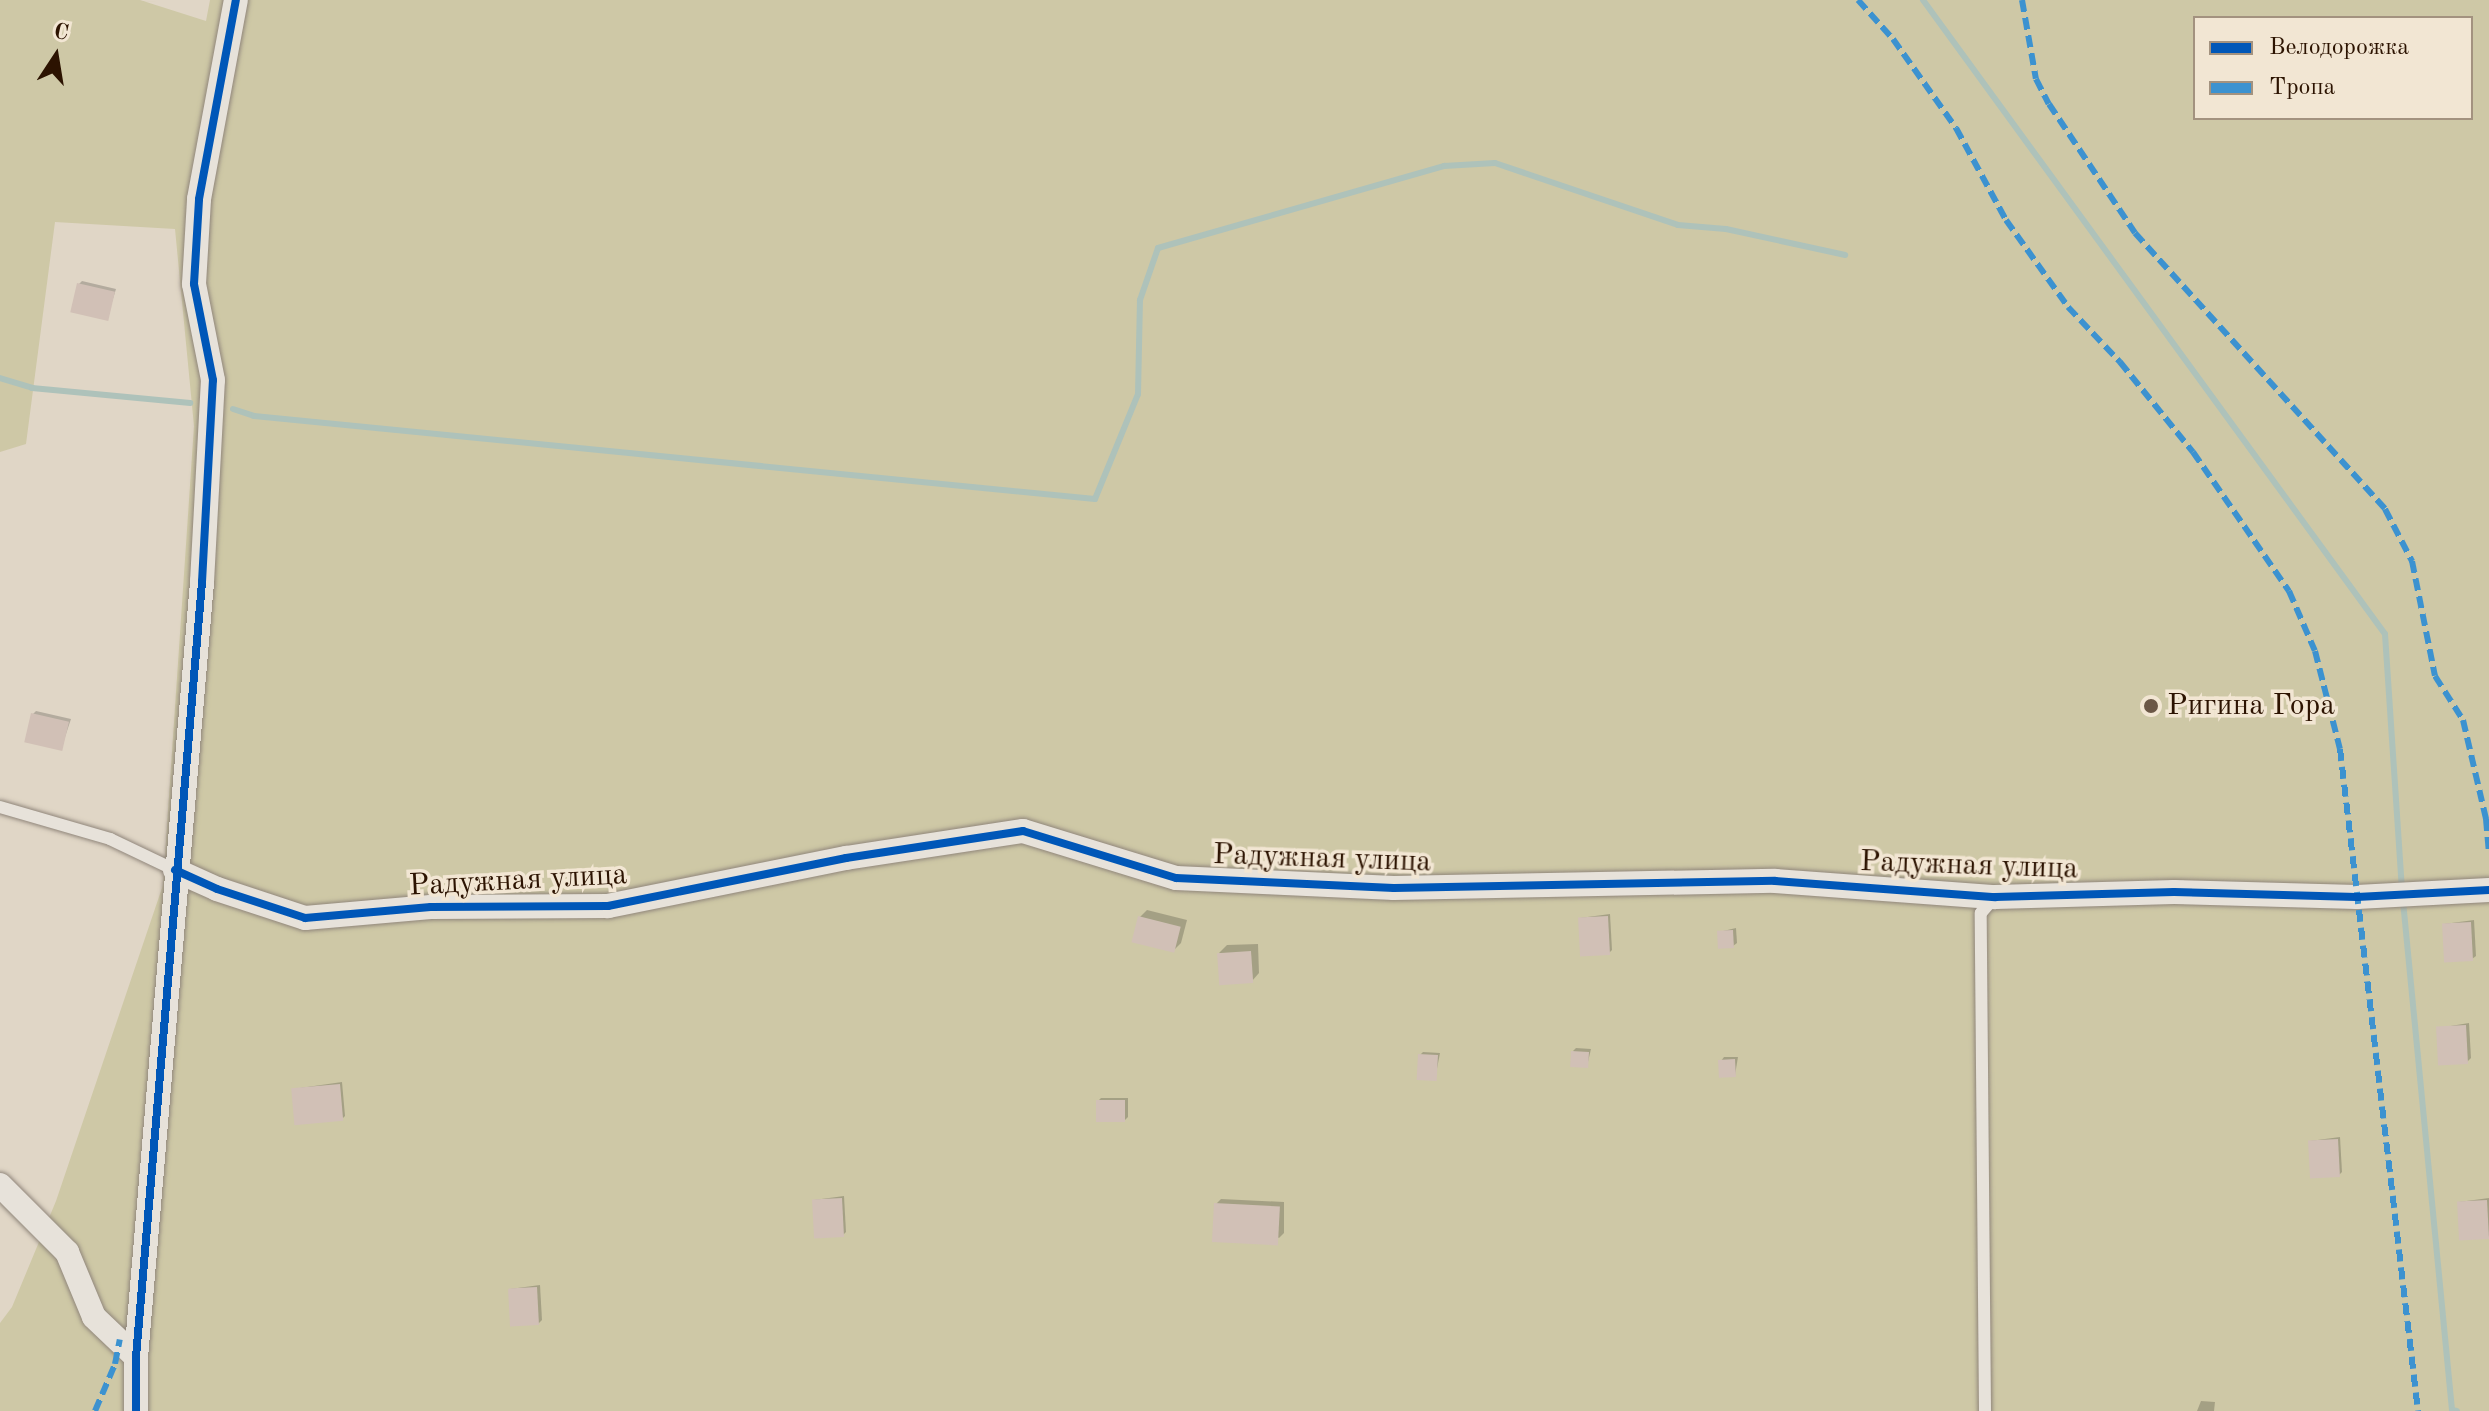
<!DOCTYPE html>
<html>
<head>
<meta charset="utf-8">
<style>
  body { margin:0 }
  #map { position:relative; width:2489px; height:1411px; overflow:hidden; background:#e0d6c6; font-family:"Old Standard TT",serif }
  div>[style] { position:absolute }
  .green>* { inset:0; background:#cec8a6 }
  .shadow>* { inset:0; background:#0003 }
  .stream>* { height:6px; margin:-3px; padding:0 3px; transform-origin:3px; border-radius:3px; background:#aec2ba }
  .building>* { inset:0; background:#d1c0b6; transform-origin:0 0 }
  .roads { filter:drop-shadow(0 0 2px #90867b) drop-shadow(0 0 2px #90867b) }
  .service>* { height:12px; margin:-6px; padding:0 6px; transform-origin:6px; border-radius:6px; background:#e7e2da }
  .minor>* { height:24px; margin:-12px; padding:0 12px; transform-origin:12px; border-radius:12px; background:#e7e2da }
  .quiet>* { height:6px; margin-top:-3px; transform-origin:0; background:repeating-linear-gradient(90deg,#3c92d0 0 12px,transparent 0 18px) }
  .cycleway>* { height:8px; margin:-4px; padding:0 4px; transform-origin:4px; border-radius:4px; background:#0057b8 }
  .dots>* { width:22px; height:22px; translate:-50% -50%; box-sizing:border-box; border:4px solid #f2e6d3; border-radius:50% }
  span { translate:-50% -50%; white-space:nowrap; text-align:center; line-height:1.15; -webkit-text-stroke:7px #f2e6d3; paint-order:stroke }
  .poi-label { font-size:30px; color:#2c1301 }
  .left { translate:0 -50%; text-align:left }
  .street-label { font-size:30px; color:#2c1301 }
  .legend { position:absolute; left:2193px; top:16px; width:280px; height:104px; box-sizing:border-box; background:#f2e6d3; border:2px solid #a3927f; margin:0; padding:10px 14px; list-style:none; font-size:24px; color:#2c1301 }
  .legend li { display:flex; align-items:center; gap:16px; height:40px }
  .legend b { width:40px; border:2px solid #a3927f }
  .north { position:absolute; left:16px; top:16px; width:80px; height:80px; -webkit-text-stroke:6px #f2e6d3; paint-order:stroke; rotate:12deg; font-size:22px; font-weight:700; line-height:32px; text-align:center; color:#2c1301 }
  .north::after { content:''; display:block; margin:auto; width:28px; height:36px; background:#2c1301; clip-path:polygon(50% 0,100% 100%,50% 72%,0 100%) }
</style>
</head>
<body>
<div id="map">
  <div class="green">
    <div style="clip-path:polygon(evenodd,0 0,140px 0,206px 21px,210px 0,2489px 0,2489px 1411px,0 1411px,0 1323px,12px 1307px,56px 1201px,163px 885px,194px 426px,175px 229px,55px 222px,26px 444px,0 452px,0 0,2195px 18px,2471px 18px,2471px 118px,2195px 118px,2195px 18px)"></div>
  </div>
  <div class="shadow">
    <div style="clip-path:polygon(82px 281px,116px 289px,107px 318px,79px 284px)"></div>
    <div style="clip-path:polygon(36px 711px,71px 719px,61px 749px,33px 714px)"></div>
    <div style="clip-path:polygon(1147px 910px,1187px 920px,1181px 943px,1174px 950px,1140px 917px)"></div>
    <div style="clip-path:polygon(1610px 914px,1612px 950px,1609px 953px,1580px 918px)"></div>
    <div style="clip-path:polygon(2474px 920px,2476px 956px,2472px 959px,2444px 924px)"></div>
    <div style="clip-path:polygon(1736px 928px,1737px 943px,1733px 946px,1719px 932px)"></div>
    <div style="clip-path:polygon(1258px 944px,1259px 973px,1252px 981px,1219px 953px,1227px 945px)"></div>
    <div style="clip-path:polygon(2469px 1023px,2471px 1058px,2467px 1062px,2438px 1028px)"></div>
    <div style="clip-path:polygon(1576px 1048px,1591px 1049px,1587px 1066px,1573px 1051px)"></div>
    <div style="clip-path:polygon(1423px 1052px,1440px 1053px,1435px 1079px,1420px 1055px)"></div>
    <div style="clip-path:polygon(1724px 1057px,1738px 1057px,1735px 1075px,1721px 1061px)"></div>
    <div style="clip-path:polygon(342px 1082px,345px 1116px,342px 1119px,293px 1089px)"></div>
    <div style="clip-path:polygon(1101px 1098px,1128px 1098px,1128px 1117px,1125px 1120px,1098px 1101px)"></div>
    <div style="clip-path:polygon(2340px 1137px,2342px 1172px,2339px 1175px,2310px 1141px)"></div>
    <div style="clip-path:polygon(844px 1196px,846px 1232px,843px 1235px,814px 1200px)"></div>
    <div style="clip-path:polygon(2489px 1198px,2489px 1236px,2488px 1237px,2459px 1202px)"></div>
    <div style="clip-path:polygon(1221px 1199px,1284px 1202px,1284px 1233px,1279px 1238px,1216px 1204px)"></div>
    <div style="clip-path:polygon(540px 1285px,542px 1320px,538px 1324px,510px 1289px)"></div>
    <div style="clip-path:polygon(2201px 1401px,2215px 1402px,2214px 1411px,2197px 1411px)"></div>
  </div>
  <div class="stream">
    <div style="left:1923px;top:0;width:784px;rotate:53.92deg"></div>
    <div style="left:2385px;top:634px;width:256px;rotate:86.2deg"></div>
    <div style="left:0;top:378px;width:34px;rotate:17deg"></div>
    <div style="left:32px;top:388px;width:159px;rotate:5.4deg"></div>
    <div style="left:233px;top:409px;width:22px;rotate:18deg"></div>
    <div style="left:254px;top:416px;width:845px;rotate:5.64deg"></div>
    <div style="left:1095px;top:499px;width:113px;rotate:-67.7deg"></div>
    <div style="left:1138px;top:394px;width:94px;rotate:-88.8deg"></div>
    <div style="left:1140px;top:300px;width:55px;rotate:-70.9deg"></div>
    <div style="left:1158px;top:248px;width:298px;rotate:-16deg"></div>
    <div style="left:1444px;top:166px;width:51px;rotate:-3.4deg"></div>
    <div style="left:1495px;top:163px;width:193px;rotate:18.7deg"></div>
    <div style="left:1678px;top:225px;width:48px;rotate:4.8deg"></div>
    <div style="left:1726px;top:229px;width:122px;rotate:12.3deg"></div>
    <div style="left:2403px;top:901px;width:511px;rotate:84.5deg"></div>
    <div style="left:2452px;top:1410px;width:5px;rotate:11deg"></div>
  </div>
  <div class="building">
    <div style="left:77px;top:283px;width:39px;height:30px;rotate:13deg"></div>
    <div style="left:31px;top:713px;width:39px;height:30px;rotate:13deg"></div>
    <div style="left:1138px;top:916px;width:44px;height:27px;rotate:14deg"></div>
    <div style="left:1608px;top:916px;width:39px;height:30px;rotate:87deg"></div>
    <div style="left:2471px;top:922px;width:39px;height:29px;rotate:87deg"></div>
    <div style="left:1733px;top:930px;width:18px;height:16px;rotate:87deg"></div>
    <div style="left:1251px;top:951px;width:32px;height:34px;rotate:86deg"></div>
    <div style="left:2466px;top:1025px;width:39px;height:30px;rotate:87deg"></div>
    <div style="left:1571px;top:1051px;width:18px;height:16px;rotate:3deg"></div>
    <div style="left:1418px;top:1054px;width:20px;height:26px;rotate:3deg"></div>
    <div style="left:1735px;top:1059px;width:18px;height:17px;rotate:87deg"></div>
    <div style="left:340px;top:1084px;width:37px;height:49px;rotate:85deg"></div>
    <div style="left:1096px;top:1100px;width:29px;height:22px"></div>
    <div style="left:2338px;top:1139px;width:38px;height:30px;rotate:87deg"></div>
    <div style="left:842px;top:1198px;width:39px;height:30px;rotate:87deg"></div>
    <div style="left:2487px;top:1200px;width:39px;height:30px;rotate:87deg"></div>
    <div style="left:1214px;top:1203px;width:66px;height:39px;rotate:3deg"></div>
    <div style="left:537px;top:1287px;width:38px;height:29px;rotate:87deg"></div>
  </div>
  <div class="roads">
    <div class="service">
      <div style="left:0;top:807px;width:115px;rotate:16.2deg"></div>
      <div style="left:110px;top:839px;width:72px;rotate:25.5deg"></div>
      <div style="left:1985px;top:1411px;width:498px;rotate:-90.5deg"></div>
      <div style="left:1981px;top:913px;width:21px;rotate:-49deg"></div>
    </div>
    <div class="minor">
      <div style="left:175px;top:870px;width:46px;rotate:24.3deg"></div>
      <div style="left:217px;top:889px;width:93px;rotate:18.2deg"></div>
      <div style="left:305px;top:918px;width:126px;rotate:-5deg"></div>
      <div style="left:431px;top:907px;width:177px;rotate:-0.3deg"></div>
      <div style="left:608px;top:906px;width:243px;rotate:-11.4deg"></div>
      <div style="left:846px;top:858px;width:179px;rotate:-8.7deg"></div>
      <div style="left:1023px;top:831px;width:160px;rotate:17.1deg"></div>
      <div style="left:1176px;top:878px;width:218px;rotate:2.6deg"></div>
      <div style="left:1394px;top:888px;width:381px;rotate:-1.1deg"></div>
      <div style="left:1775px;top:881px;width:221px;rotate:4.2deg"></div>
      <div style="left:1995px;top:897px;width:179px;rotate:-1.6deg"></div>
      <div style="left:2174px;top:892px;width:183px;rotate:1.6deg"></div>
      <div style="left:2357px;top:897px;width:132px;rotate:-3deg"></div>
      <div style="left:0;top:1185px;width:95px;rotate:45deg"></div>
      <div style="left:67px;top:1252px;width:70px;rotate:67.4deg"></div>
      <div style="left:94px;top:1317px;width:58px;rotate:43.6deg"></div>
      <div style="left:136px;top:1411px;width:54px;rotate:-90deg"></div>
      <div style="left:136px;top:1357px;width:778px;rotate:-85.13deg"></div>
      <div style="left:202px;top:582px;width:202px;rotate:-86.9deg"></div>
      <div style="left:213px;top:380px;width:98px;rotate:-101.2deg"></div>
      <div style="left:194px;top:284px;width:85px;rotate:-86.6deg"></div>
      <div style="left:199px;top:199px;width:202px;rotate:-79.5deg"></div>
    </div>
  </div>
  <div class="quiet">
    <div style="left:1858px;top:0;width:52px;rotate:48.1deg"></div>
    <div style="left:1893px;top:39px;width:109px;rotate:54.7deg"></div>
    <div style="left:1956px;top:128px;width:105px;rotate:61.5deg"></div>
    <div style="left:2006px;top:220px;width:107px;rotate:54.5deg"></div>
    <div style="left:2068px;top:307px;width:76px;rotate:46.6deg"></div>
    <div style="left:2120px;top:362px;width:116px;rotate:51deg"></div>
    <div style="left:2193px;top:452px;width:169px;rotate:55.4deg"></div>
    <div style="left:2289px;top:591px;width:65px;rotate:66.6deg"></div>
    <div style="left:2315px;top:651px;width:101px;rotate:75.7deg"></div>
    <div style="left:2340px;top:749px;width:667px;rotate:83.28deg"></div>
    <div style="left:2022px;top:0;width:80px;rotate:80deg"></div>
    <div style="left:2036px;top:79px;width:28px;rotate:63deg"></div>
    <div style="left:2049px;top:104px;width:155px;rotate:56.3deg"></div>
    <div style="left:2135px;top:233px;width:372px;rotate:47.8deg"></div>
    <div style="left:2385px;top:509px;width:59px;rotate:62.6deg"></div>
    <div style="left:2412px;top:561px;width:117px;rotate:78.7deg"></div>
    <div style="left:2435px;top:676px;width:52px;rotate:57.5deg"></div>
    <div style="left:2463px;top:720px;width:102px;rotate:76.9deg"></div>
    <div style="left:2486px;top:819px;width:32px;rotate:85deg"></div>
    <div style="left:95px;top:1411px;width:51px;rotate:-66.9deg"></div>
    <div style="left:115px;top:1364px;width:25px;rotate:-79deg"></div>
  </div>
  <div class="cycleway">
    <div style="left:175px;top:870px;width:46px;rotate:24.3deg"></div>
    <div style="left:217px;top:889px;width:93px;rotate:18.2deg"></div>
    <div style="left:305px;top:918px;width:126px;rotate:-5deg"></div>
    <div style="left:431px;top:907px;width:177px;rotate:-0.3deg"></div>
    <div style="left:608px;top:906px;width:243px;rotate:-11.4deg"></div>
    <div style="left:846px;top:858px;width:179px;rotate:-8.7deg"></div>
    <div style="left:1023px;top:831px;width:160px;rotate:17.1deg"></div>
    <div style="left:1176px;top:878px;width:218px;rotate:2.6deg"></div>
    <div style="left:1394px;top:888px;width:381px;rotate:-1.1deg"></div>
    <div style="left:1775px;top:881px;width:221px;rotate:4.2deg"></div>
    <div style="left:1995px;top:897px;width:179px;rotate:-1.6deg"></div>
    <div style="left:2174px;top:892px;width:183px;rotate:1.6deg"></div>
    <div style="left:2357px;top:897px;width:132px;rotate:-3deg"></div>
    <div style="left:136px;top:1411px;width:54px;rotate:-90deg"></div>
    <div style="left:136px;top:1357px;width:778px;rotate:-85.13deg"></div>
    <div style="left:202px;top:582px;width:202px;rotate:-86.9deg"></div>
    <div style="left:213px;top:380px;width:98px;rotate:-101.2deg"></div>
    <div style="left:194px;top:284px;width:85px;rotate:-86.6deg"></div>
    <div style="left:199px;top:199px;width:202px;rotate:-79.5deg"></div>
  </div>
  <div class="dots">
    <div style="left:2151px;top:706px;background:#6b5746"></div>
  </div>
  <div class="poi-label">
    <span class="left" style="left:2167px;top:706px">Ригина Гора</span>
  </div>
  <div class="street-label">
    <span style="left:1322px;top:859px;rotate:2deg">Радужная улица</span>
    <span style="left:1969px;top:866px;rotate:2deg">Радужная улица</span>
    <span style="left:518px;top:881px;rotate:-3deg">Радужная улица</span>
  </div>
  <ul class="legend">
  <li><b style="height:10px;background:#0057b8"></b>Велодорожка</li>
  <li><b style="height:10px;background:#3c92d0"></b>Тропа</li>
  </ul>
  <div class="north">С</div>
</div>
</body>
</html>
